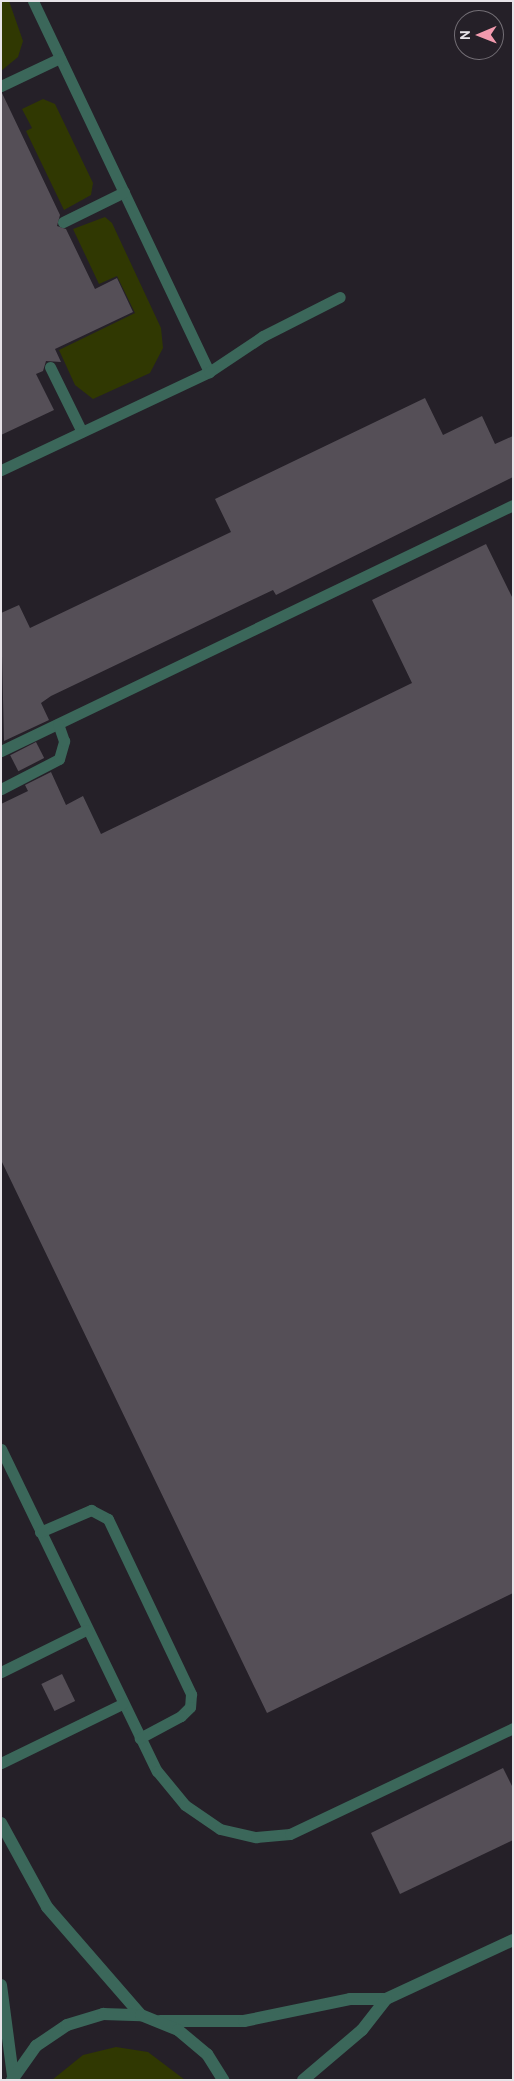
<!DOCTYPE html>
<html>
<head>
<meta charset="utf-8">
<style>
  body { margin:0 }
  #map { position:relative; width:514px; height:2081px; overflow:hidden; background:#252028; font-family:Cabin,sans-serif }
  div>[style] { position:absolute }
  .green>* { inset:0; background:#303802 }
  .building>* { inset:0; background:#554f57; transform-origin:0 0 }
  .lane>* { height:11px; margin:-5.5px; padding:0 5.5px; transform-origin:5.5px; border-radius:5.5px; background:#3b675a }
  .street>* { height:12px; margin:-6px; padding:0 6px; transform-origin:6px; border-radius:6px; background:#3b675a }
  span { translate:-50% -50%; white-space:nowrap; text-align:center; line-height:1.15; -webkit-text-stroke:4px #252028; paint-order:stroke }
  .frame { position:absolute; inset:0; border:2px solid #e7e3e8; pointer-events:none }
  .north { position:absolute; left:454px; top:10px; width:50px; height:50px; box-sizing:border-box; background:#252028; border:1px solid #736e75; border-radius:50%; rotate:269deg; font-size:14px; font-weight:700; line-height:20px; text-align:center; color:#e7e3e8 }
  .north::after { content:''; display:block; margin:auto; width:18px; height:22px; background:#f29aae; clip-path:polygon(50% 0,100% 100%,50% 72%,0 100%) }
</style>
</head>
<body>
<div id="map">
  <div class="green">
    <div style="clip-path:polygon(1px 1px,9px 1px,23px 41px,18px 57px,1px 71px)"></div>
    <div style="clip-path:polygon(43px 99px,55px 104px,93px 183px,91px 195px,64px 210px,26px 131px,32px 128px,22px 109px)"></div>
    <div style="clip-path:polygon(105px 217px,112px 223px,161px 328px,163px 348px,150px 373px,93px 399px,75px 385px,59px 350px,135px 313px,117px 276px,99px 284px,73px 229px)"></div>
    <div style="clip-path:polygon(116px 2047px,148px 2052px,185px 2080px,52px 2080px,83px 2055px)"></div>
  </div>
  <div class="building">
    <div style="clip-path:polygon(2px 93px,60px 215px,57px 226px,66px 229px,95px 289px,117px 278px,133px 312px,55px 349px,61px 362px,46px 361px,43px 371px,36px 374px,54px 410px,1px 435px)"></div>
    <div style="clip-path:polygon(425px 398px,443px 435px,482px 416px,495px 444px,513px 436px,513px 477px,276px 595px,273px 590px,51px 696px,41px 703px,49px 720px,4px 741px,1px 613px,19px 605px,30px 628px,231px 532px,215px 499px)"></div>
    <div style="clip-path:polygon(486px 544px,513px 599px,513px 1593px,267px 1713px,1px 1160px,1px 804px,28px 791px,25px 785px,51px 772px,66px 805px,83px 796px,101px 834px,412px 683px,372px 600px)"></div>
    <div style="left:36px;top:742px;width:18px;height:29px;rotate:63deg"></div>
    <div style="left:62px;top:1674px;width:30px;height:23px;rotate:64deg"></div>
    <div style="clip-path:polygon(503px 1768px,513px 1788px,513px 1840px,400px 1894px,371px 1833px)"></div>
  </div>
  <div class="lane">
    <div style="left:33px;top:1px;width:411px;rotate:64.6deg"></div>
    <div style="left:1px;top:86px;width:65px;rotate:-25.4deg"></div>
    <div style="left:63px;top:222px;width:68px;rotate:-26.2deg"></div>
    <div style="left:50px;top:367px;width:72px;rotate:63.8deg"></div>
    <div style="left:1px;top:470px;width:230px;rotate:-25.2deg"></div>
    <div style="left:209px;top:372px;width:65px;rotate:-33.7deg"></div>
    <div style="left:263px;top:336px;width:86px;rotate:-26.9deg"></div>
    <div style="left:1px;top:751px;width:568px;rotate:-25.66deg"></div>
    <div style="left:1px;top:789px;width:65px;rotate:-27.3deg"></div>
    <div style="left:59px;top:759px;width:19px;rotate:-74deg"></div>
    <div style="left:64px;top:741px;width:18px;rotate:-109deg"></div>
    <div style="left:1px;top:1449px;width:358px;rotate:64.2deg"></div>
    <div style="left:157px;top:1771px;width:44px;rotate:50.5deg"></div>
    <div style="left:185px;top:1805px;width:42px;rotate:34.4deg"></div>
    <div style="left:220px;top:1829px;width:37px;rotate:13deg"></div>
    <div style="left:256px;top:1837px;width:34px;rotate:-5deg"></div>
    <div style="left:290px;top:1834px;width:247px;rotate:-25.4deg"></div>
    <div style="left:40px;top:1532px;width:56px;rotate:-23.3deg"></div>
    <div style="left:91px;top:1510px;width:19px;rotate:28deg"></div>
    <div style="left:108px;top:1519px;width:194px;rotate:64.6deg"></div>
    <div style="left:191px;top:1694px;width:13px;rotate:94deg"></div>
    <div style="left:190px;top:1707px;width:13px;rotate:135deg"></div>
    <div style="left:181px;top:1716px;width:47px;rotate:151.8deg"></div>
    <div style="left:1px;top:1672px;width:95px;rotate:-26.3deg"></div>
    <div style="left:1px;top:1763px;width:135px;rotate:-26deg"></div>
  </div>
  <div class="street">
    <div style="left:1px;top:1823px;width:96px;rotate:61.3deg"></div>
    <div style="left:47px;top:1907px;width:143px;rotate:49deg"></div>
    <div style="left:1px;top:1985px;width:92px;rotate:82.5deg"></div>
    <div style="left:160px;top:2021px;width:84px"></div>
    <div style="left:244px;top:2021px;width:108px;rotate:-11.7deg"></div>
    <div style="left:350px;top:1999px;width:36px"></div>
    <div style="left:386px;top:1999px;width:140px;rotate:-24.9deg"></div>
    <div style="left:12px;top:2080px;width:42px;rotate:-54.8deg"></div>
    <div style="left:36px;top:2046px;width:37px;rotate:-34deg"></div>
    <div style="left:67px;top:2025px;width:38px;rotate:-17deg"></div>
    <div style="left:103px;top:2014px;width:38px;rotate:2deg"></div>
    <div style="left:141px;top:2015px;width:40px;rotate:22deg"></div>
    <div style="left:178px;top:2030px;width:38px;rotate:40deg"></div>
    <div style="left:207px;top:2054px;width:31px;rotate:58deg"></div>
    <div style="left:303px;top:2080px;width:77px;rotate:-40.3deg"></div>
    <div style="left:362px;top:2030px;width:39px;rotate:-52deg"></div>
  </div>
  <div class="frame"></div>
  <div class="north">N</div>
</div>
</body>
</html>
